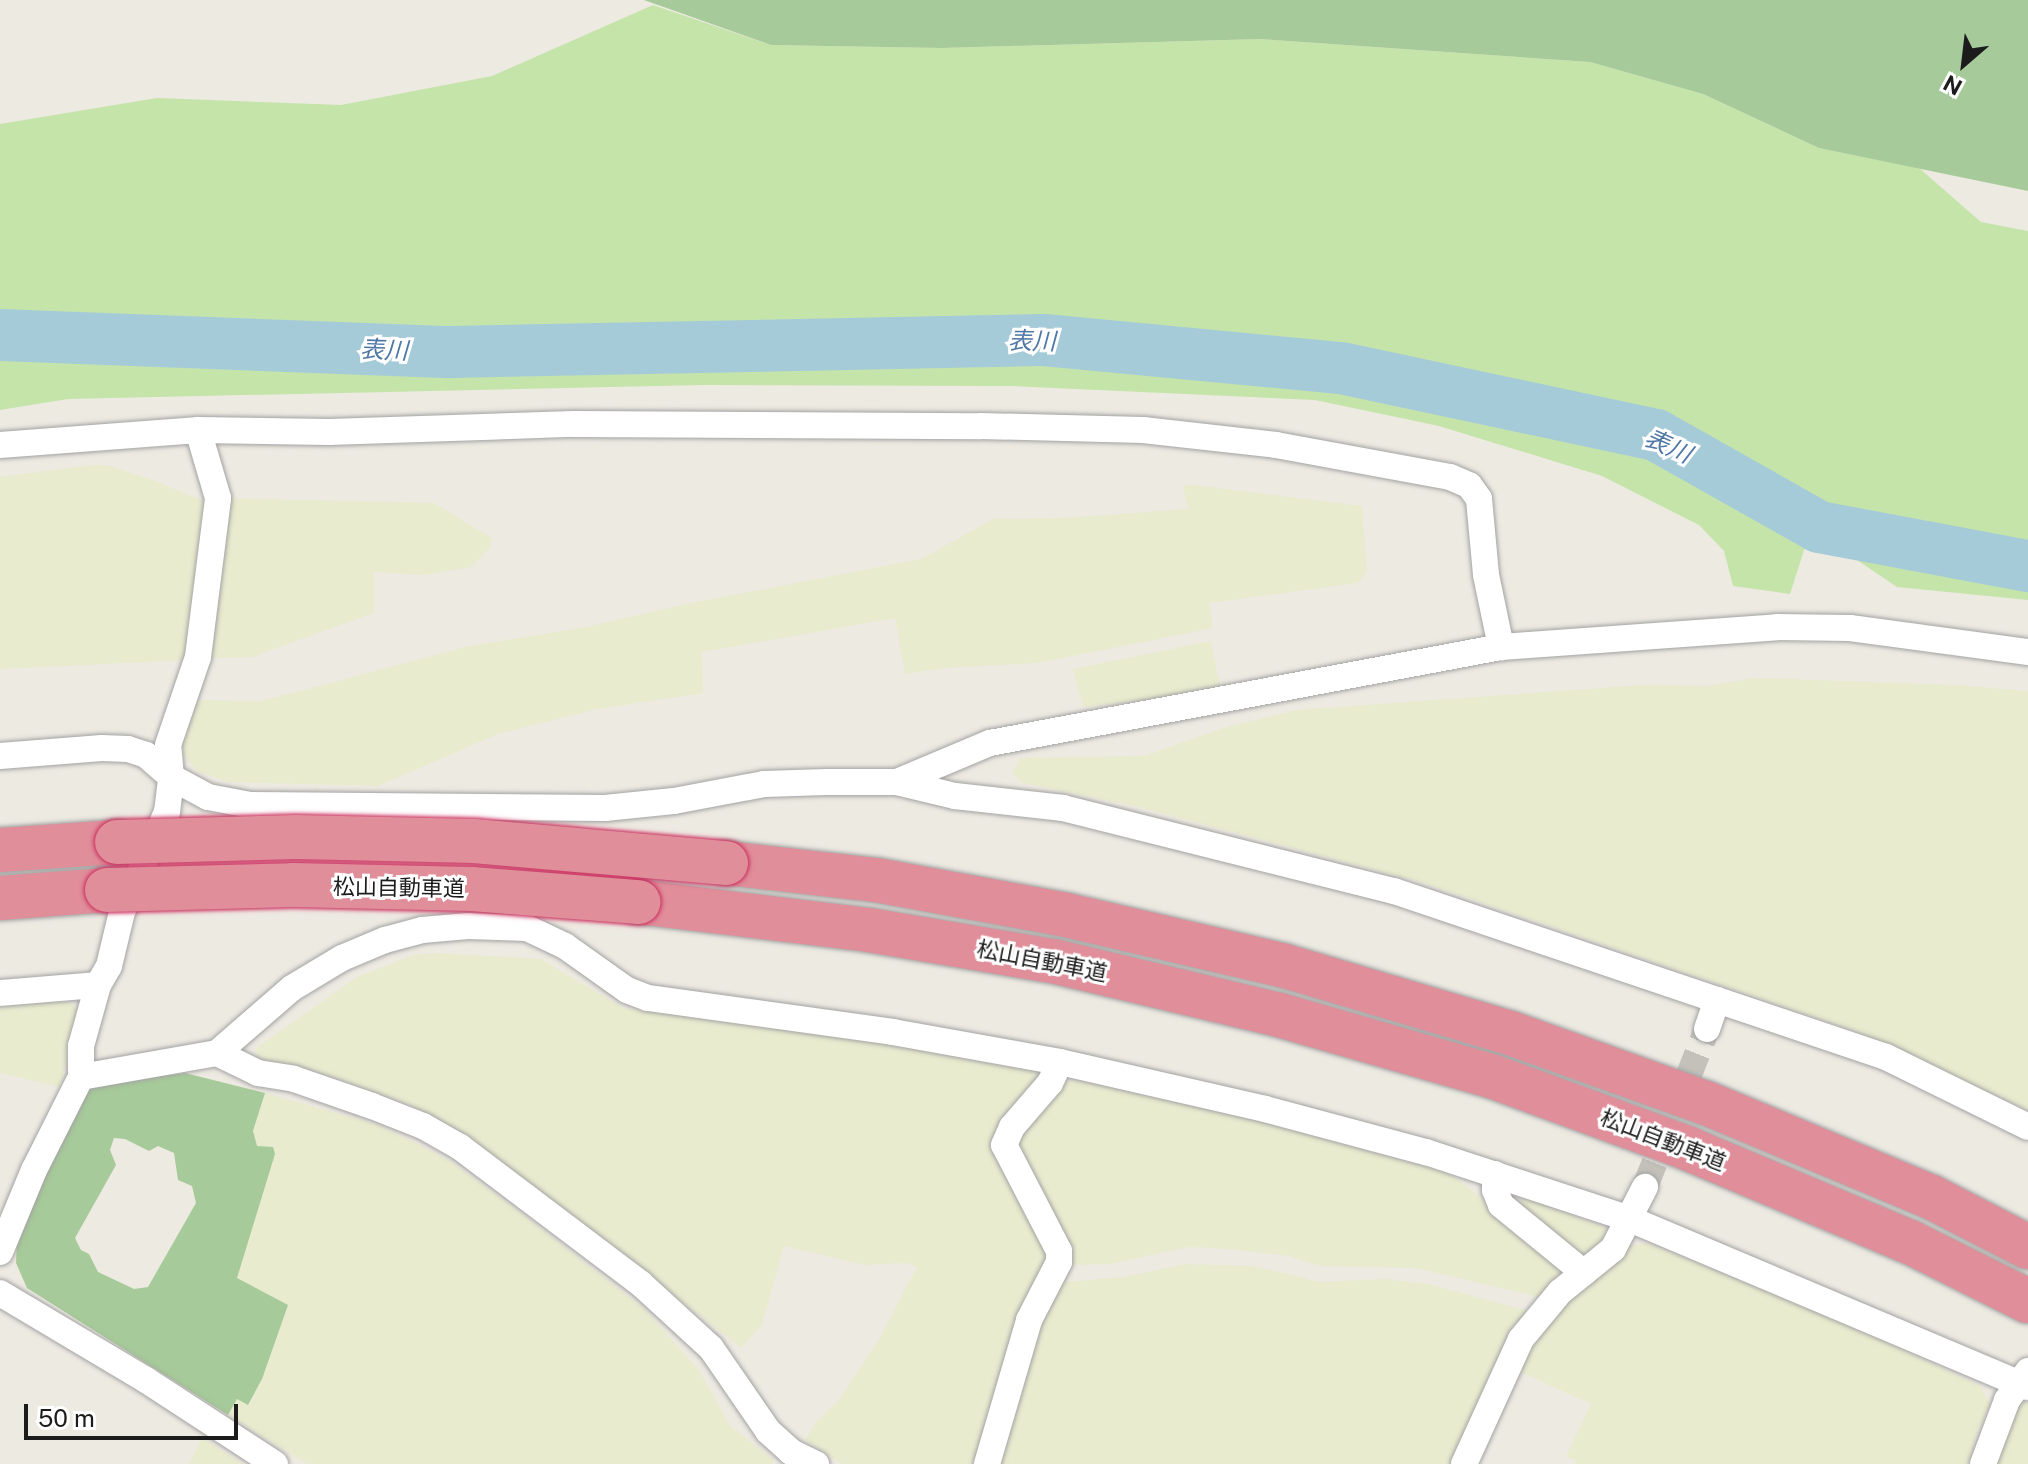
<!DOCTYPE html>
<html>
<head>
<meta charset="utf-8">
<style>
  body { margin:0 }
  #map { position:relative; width:2028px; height:1464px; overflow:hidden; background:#edeae2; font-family:"Public Sans","Noto Sans JP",sans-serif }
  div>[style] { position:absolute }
  .farmland>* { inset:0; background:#e8ebce }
  .grass>* { inset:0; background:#c5e4aa }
  .forest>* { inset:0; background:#a6ca99 }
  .river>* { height:52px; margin:-26px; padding:0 26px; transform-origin:26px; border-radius:26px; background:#a5cbd8 }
  .street-tunnel>* { height:26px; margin-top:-13px; transform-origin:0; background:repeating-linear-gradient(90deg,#c3c1ba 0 26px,transparent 0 39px) }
  .roads { filter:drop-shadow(0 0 2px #a3a3a3) drop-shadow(0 0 2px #a3a3a3) }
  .street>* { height:26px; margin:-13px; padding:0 13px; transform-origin:13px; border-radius:13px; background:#fff }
  .highway>* { height:44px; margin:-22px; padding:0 22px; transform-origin:22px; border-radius:22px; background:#e08e9a }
  .bridges { filter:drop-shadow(0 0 2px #cb2f5f) drop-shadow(0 0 2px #cb2f5f) }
  .highway-bridge>* { height:44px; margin:-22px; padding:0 22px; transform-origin:22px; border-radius:22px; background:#e08e9a }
  span { translate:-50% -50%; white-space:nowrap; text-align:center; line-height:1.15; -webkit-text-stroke:6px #fff; paint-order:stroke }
  .street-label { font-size:22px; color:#1c1c1c }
  .water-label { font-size:24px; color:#4f77a5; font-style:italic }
  .north { position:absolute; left:1924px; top:24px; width:80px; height:80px; -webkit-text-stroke:6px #fff; paint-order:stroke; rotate:208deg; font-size:22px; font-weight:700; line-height:32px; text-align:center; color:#1c1c1c }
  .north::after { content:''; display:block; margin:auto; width:28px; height:36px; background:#1c1c1c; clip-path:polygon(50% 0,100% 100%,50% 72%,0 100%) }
  .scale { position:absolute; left:24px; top:1404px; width:214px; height:36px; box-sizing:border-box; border:4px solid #1c1c1c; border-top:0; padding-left:10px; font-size:24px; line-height:28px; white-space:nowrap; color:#1c1c1c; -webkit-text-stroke:6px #fff; paint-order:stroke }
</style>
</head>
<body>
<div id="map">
  <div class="farmland">
    <div style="clip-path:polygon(93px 465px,107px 465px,153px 480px,209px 503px,188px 660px,0 669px,0 477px)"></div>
    <div style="clip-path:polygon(1194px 485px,1362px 506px,1367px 571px,1358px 583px,1209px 603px,1213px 628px,1037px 663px,945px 668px,905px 674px,895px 618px,702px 652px,703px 693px,598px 709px,498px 734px,378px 786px,228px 782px,197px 771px,181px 751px,194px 700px,262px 701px,469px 646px,586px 627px,691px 603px,921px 559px,993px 519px,1065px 518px,1188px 509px,1183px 486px)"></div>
    <div style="clip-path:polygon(228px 498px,434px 503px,492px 538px,490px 548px,471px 567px,421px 575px,374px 572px,374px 613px,252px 657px,206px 658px)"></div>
    <div style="clip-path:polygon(1211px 641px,1221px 692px,1083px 707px,1073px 669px)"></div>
    <div style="clip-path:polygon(1754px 678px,1956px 685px,2028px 691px,2028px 1110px,1852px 1030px,1424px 883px,1135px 806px,1023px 783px,1012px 773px,1020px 758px,1144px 756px,1230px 726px,1297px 710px,1643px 685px,1708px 686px)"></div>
    <div style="clip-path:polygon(432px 953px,541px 959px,623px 1008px,926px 1049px,1034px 1069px,1040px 1074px,1043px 1081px,995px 1137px,991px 1147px,1051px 1249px,980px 1464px,842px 1464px,805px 1440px,816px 1422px,838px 1401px,878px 1341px,917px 1267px,906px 1263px,865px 1265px,784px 1246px,762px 1325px,741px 1348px,608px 1242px,442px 1122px,411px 1105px,337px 1078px,303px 1069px,258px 1063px,256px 1048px,357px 977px,413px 955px)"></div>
    <div style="clip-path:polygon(62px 1000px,73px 1005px,78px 1014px,60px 1087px,0 1073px,0 1006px)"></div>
    <div style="clip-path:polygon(1081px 1079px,1214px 1108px,1389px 1154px,1452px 1175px,1570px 1270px,1539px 1297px,1417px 1268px,1321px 1266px,1288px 1256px,1230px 1249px,1189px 1247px,1110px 1264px,1066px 1265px,1011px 1137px,1060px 1083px)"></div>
    <div style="clip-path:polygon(265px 1093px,375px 1124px,412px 1141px,449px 1161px,505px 1201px,643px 1308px,699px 1370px,730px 1426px,774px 1460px,772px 1464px,307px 1464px,228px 1415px,237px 1399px,249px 1405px,262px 1379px,236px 1279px,275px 1154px,257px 1147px,253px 1131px)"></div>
    <div style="clip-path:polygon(1523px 1197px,1604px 1227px,1607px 1239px,1582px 1259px,1518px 1208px)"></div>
    <div style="clip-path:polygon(1647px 1243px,1841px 1321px,1980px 1386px,1990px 1405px,1977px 1432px,1969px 1464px,1575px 1464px,1576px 1461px,1566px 1456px,1591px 1404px,1512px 1368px,1531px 1336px,1623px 1248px)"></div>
    <div style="clip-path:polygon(1185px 1264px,1253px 1266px,1320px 1282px,1385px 1279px,1428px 1284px,1533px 1312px,1457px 1464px,991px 1464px,1053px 1283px,1124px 1277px)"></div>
    <div style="clip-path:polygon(2024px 1401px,2028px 1403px,2028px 1464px,1991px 1464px,2013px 1410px)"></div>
    <div style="clip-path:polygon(202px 1438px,243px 1464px,189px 1464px)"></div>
  </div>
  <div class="grass">
    <div style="clip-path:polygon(653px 5px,771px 45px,941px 48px,1260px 39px,1590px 62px,1703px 94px,1819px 148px,1919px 168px,1981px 222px,2028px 231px,2028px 600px,1897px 587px,1845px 552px,1806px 544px,1790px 594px,1733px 586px,1724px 551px,1699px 525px,1602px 476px,1439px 426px,1315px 400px,1012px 386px,703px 385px,68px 399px,0 410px,0 124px,157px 98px,341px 105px,492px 76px)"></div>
  </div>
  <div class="forest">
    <div style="clip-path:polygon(644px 0,2028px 0,2028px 191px,1819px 148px,1703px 94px,1590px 62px,1260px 39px,941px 48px,771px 45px)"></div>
    <div style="clip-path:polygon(evenodd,185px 1073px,265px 1093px,253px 1131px,257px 1146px,273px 1147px,275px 1154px,237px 1278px,288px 1305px,262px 1379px,248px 1405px,237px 1399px,228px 1415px,27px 1288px,16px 1263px,17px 1241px,44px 1174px,90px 1085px,185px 1073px,114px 1138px,125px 1139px,149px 1151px,158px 1146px,174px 1153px,178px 1180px,192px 1186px,196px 1203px,148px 1287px,134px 1289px,98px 1272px,89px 1254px,81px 1250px,75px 1238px,116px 1165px,110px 1150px,114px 1138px)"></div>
  </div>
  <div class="river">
    <div style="left:0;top:335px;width:451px;rotate:2.2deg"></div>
    <div style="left:451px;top:352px;width:593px;rotate:-1.16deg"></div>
    <div style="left:1044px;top:340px;width:298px;rotate:5.4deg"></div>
    <div style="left:1341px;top:368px;width:322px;rotate:12deg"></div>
    <div style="left:1656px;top:435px;width:187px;rotate:29.4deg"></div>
    <div style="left:1819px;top:527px;width:213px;rotate:10.6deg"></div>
  </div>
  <div class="street-tunnel">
    <div style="left:1645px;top:1187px;width:170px;rotate:-68.6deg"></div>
  </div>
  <div class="roads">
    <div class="street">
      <div style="left:0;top:445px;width:199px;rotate:-4.3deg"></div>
      <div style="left:198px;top:430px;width:131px;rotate:0.9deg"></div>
      <div style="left:329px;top:432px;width:245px;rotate:-1.9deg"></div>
      <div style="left:574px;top:424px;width:407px;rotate:0.3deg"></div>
      <div style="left:981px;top:426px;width:162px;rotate:1.4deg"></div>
      <div style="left:1143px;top:430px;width:134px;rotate:6.4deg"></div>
      <div style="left:1276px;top:445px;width:177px;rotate:10.4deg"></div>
      <div style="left:1450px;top:477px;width:21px;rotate:23deg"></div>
      <div style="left:1469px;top:485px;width:17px;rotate:54deg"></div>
      <div style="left:1479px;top:499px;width:76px;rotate:84.7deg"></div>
      <div style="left:1486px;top:575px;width:74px;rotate:78.2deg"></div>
      <div style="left:0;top:756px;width:102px;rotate:-4.5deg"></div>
      <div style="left:102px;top:748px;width:26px;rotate:2deg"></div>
      <div style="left:128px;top:749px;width:19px;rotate:18deg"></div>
      <div style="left:146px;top:755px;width:33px;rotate:41deg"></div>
      <div style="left:171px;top:777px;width:42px;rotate:28.4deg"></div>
      <div style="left:208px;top:797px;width:43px;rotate:10.8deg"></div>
      <div style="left:250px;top:805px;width:355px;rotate:0.5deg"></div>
      <div style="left:605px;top:808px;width:69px;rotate:-5.8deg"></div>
      <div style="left:674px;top:801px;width:92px;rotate:-10.7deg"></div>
      <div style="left:764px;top:784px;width:62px;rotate:-1.8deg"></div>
      <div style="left:826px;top:782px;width:71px"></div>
      <div style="left:897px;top:782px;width:60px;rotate:13.6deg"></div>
      <div style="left:955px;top:796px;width:109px;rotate:6.3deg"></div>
      <div style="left:1063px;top:808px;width:341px;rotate:14.1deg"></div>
      <div style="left:1394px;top:891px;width:519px;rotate:18.64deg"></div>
      <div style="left:1886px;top:1057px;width:158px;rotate:26.2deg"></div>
      <div style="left:897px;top:782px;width:101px;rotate:-22.8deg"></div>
      <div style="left:990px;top:743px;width:520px;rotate:-10.64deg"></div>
      <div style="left:1501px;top:647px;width:277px;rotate:-4.1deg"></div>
      <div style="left:1777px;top:627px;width:73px;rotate:0.8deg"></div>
      <div style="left:1850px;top:628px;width:180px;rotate:7.7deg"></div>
      <div style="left:0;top:993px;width:98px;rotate:-4.7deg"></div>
      <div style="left:1707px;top:1029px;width:31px;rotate:-71deg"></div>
      <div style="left:217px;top:1053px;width:46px;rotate:26deg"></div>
      <div style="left:258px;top:1073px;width:36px;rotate:9deg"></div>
      <div style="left:294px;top:1079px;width:83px;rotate:19.1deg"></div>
      <div style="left:372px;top:1106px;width:55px;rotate:21.4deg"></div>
      <div style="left:423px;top:1126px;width:43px;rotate:29.6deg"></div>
      <div style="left:460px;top:1147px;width:226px;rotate:37.1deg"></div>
      <div style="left:640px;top:1283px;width:96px;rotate:42.5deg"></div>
      <div style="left:711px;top:1348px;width:101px;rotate:55.5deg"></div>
      <div style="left:768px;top:1431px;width:31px;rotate:42deg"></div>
      <div style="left:791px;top:1452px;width:28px;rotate:26deg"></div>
      <div style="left:81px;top:1077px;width:138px;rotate:-10deg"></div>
      <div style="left:217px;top:1053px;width:99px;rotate:-40.9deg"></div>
      <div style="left:292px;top:988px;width:58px;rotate:-31deg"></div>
      <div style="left:342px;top:958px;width:47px;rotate:-22.7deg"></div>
      <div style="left:385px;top:940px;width:38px;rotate:-15deg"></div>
      <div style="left:422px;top:930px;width:46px;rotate:-5deg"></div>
      <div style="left:468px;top:926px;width:59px;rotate:1.9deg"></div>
      <div style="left:527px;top:928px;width:42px;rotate:25.3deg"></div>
      <div style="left:565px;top:946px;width:76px;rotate:35.4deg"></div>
      <div style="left:627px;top:990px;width:22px;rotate:21deg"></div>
      <div style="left:648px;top:998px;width:247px;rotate:7.9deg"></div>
      <div style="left:893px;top:1032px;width:170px;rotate:10.2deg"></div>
      <div style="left:1060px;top:1062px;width:210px;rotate:12.9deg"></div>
      <div style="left:1265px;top:1109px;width:167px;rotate:15deg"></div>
      <div style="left:1426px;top:1152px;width:215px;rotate:18.2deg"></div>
      <div style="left:1630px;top:1219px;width:432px;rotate:22.9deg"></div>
      <div style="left:1495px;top:1174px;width:16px;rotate:90deg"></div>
      <div style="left:1495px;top:1190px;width:16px;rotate:68deg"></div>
      <div style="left:1501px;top:1205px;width:107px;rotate:39.3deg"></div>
      <div style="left:0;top:1252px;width:89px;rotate:-67.5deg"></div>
      <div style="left:34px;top:1170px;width:104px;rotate:-63.2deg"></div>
      <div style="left:81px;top:1077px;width:31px;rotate:-90deg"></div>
      <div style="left:81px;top:1046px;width:63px;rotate:-74.4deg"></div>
      <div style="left:98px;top:985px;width:22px;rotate:-60deg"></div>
      <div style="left:109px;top:966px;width:56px;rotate:-76.5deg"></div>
      <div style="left:122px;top:912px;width:110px;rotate:-65.8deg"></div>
      <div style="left:167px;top:812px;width:35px;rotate:-83deg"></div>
      <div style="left:171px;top:777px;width:32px;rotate:-95deg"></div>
      <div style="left:168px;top:745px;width:93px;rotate:-71.2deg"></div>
      <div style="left:198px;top:657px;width:160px;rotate:-82.8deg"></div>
      <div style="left:218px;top:498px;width:71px;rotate:-106.4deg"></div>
      <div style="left:0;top:1293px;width:170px;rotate:30.8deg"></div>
      <div style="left:146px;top:1380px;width:154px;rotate:33.1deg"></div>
      <div style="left:987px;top:1464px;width:150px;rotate:-73.7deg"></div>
      <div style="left:1029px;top:1320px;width:65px;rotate:-62.7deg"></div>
      <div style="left:1059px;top:1262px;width:11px;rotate:-90deg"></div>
      <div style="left:1059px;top:1251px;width:119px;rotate:-117.4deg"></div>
      <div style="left:1004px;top:1145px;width:20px;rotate:-66deg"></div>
      <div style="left:1012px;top:1127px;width:58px;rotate:-49.2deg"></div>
      <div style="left:1050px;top:1083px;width:23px;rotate:-65deg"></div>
      <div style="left:1464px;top:1464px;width:137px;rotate:-65.5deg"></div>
      <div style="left:1521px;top:1339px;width:61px;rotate:-50.3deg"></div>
      <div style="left:1560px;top:1292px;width:68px;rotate:-39.1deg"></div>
      <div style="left:1613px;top:1249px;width:70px;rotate:-62.7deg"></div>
      <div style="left:1983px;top:1464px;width:68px;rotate:-69.4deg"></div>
      <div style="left:2007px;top:1400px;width:36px;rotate:-54deg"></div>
    </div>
    <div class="highway">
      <div style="left:0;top:850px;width:117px;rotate:-3.9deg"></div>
      <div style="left:726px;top:863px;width:151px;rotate:6.5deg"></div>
      <div style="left:876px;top:880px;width:193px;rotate:10.4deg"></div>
      <div style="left:1066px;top:915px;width:225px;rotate:13.1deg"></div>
      <div style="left:1285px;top:966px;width:235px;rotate:16.6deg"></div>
      <div style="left:1510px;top:1033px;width:208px;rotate:19.7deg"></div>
      <div style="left:1706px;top:1103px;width:244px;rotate:22.7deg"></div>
      <div style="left:1931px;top:1197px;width:109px;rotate:27.3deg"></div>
      <div style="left:0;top:898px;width:107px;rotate:-4.3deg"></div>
      <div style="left:638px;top:902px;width:233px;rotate:6.9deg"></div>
      <div style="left:869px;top:930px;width:187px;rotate:9.6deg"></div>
      <div style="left:1053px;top:961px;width:229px;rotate:13.4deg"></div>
      <div style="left:1276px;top:1014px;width:227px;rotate:16.1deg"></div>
      <div style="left:1494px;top:1077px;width:206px;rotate:20.2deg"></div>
      <div style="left:1687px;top:1148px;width:242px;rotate:22.9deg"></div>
      <div style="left:1910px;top:1242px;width:132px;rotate:26.6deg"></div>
    </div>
  </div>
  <div class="bridges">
    <div class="highway-bridge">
      <div style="left:117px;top:842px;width:179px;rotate:-1.6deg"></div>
      <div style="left:296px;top:837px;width:178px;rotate:1.3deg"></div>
      <div style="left:474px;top:841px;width:253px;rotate:5deg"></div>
      <div style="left:107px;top:890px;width:186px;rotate:-1.5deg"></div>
      <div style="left:293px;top:885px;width:179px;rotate:1.3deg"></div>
      <div style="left:472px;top:889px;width:167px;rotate:4.5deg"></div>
    </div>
  </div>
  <div class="street-label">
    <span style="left:399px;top:888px;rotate:1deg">松山自動車道</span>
    <span style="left:1042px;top:961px;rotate:11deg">松山自動車道</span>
    <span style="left:1663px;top:1140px;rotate:21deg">松山自動車道</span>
  </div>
  <div class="water-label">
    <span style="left:1032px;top:341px;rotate:1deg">表川</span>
    <span style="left:384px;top:350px;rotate:2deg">表川</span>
    <span style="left:1668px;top:446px;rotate:24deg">表川</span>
  </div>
  <div class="north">N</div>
  <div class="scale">50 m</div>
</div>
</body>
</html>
